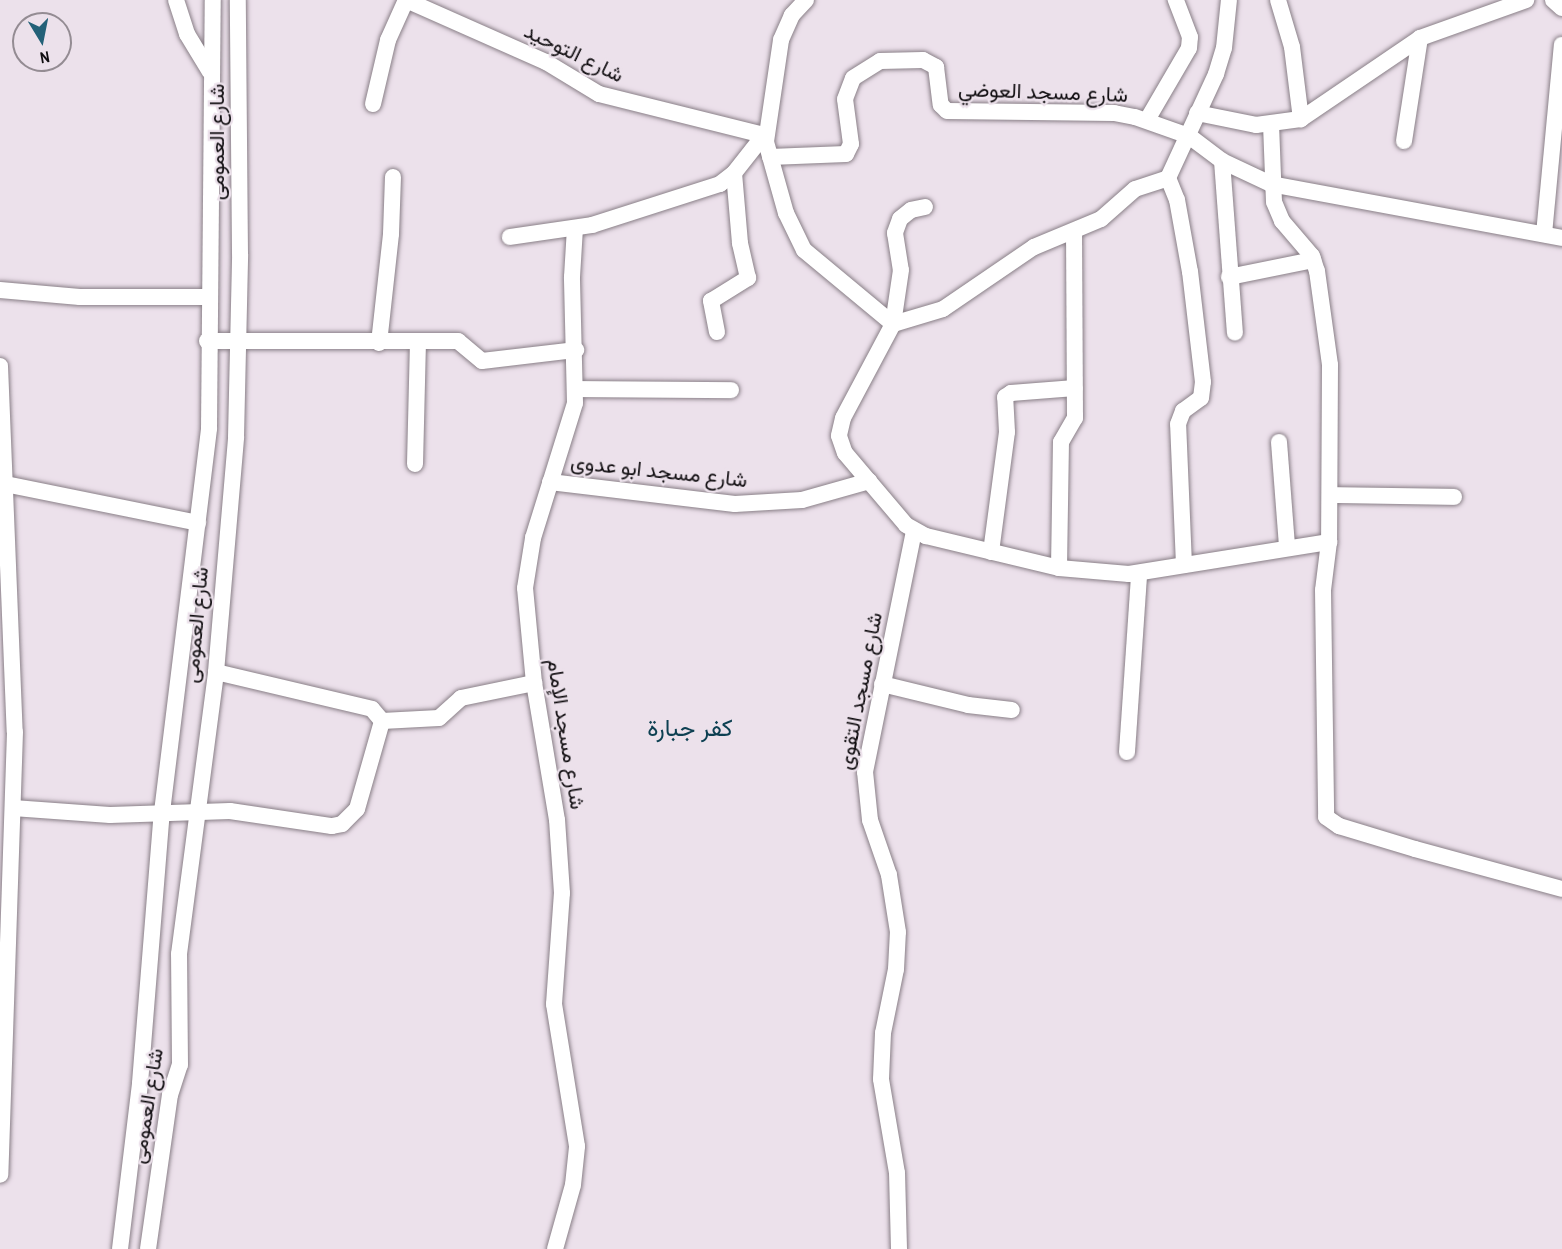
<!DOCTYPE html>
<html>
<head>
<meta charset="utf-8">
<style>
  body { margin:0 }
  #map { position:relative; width:1562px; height:1249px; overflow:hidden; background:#ece1eb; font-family:"Archivo Narrow",Vazirmatn,sans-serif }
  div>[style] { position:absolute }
  .roads { filter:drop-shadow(0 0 2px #897f87) drop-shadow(0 0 2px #897f87) }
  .minor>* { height:16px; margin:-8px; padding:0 8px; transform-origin:8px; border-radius:8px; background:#fff }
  span { translate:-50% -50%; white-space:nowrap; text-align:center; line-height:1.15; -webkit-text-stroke:4.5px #ece1eb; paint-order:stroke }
  .street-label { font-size:21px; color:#100d10 }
  .quarter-label { font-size:24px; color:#0d4052 }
  .north { position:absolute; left:12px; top:12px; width:60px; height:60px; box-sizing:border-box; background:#ece1eb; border:2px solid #948c93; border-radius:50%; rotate:170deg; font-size:16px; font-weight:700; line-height:24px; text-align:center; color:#100d10 }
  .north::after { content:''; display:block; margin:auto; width:21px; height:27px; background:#236178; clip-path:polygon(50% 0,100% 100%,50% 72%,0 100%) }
</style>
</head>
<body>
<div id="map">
  <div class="roads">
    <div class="minor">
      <div style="left:176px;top:0;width:36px;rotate:72deg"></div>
      <div style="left:187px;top:34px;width:44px;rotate:58.8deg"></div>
      <div style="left:406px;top:0;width:153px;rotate:23.9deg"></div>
      <div style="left:546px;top:62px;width:62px;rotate:31.1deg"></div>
      <div style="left:599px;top:94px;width:170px;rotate:14deg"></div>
      <div style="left:764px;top:135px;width:48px;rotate:128.3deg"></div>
      <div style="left:734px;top:173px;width:18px;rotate:142deg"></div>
      <div style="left:720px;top:184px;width:134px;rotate:162.2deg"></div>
      <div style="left:592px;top:225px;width:83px;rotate:171.7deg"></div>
      <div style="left:806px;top:0;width:21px;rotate:133deg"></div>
      <div style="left:792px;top:15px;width:27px;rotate:114deg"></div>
      <div style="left:781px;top:40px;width:103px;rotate:98.4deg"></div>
      <div style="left:766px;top:142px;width:74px;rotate:74.3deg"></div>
      <div style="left:786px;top:213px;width:41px;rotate:64.1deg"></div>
      <div style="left:804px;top:250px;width:116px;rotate:39.7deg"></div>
      <div style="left:1278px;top:0;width:49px;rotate:73.4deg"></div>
      <div style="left:1292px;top:47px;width:73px;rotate:82.9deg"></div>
      <div style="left:1553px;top:0;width:12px;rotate:42deg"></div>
      <div style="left:373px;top:104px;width:66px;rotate:-76.8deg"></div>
      <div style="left:388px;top:40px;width:44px;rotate:-65.8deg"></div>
      <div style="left:1197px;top:113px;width:60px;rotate:11.5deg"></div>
      <div style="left:1256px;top:125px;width:45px;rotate:-7.6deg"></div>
      <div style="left:1301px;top:119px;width:144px;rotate:-34.2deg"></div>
      <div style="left:1420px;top:38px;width:113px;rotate:-19.7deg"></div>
      <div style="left:1147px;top:120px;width:83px;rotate:-59.7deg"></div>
      <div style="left:1189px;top:48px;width:11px;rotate:-85deg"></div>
      <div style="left:1190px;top:37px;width:40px;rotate:-111deg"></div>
      <div style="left:1271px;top:124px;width:78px;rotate:87.8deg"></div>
      <div style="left:1274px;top:202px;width:21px;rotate:67deg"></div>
      <div style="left:1282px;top:221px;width:46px;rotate:49.4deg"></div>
      <div style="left:1312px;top:256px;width:16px;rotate:72deg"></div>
      <div style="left:1317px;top:271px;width:95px;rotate:82.1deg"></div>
      <div style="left:1330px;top:365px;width:177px;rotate:90.3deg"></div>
      <div style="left:1329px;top:542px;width:48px;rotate:97.1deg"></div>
      <div style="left:1323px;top:590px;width:227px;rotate:89.2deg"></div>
      <div style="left:1326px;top:817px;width:16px;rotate:35deg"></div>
      <div style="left:1339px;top:826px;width:79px;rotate:16.8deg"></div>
      <div style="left:1415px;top:849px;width:152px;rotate:15.2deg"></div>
      <div style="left:1404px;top:141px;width:104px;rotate:-81.2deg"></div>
      <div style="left:770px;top:157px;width:76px;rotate:-2.3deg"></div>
      <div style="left:846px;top:154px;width:11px;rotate:-63deg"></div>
      <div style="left:851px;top:144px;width:45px;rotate:-97.6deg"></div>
      <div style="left:845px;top:99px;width:22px;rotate:-69deg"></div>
      <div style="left:853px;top:78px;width:32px;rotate:-32deg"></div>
      <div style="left:880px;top:61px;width:43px;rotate:-1.3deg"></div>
      <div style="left:923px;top:60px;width:15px;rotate:28deg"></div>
      <div style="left:936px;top:67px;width:38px;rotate:83deg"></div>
      <div style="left:941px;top:105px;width:8px;rotate:45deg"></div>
      <div style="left:947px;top:111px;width:167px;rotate:0.7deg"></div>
      <div style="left:1114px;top:113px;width:21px;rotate:11deg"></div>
      <div style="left:1135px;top:117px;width:57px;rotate:19.4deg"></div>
      <div style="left:1189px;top:136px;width:41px;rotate:37.1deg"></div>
      <div style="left:1222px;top:161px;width:54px;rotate:25.1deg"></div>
      <div style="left:1271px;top:184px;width:296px;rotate:10.5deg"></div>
      <div style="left:1222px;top:161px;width:172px;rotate:85.7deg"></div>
      <div style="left:925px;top:207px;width:14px;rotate:168deg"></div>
      <div style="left:911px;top:210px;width:14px;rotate:141deg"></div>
      <div style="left:900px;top:219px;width:15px;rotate:110deg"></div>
      <div style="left:895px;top:233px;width:37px;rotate:81deg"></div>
      <div style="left:901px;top:270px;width:55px;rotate:98.4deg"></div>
      <div style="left:893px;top:324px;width:106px;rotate:118deg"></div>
      <div style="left:843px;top:418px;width:18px;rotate:103deg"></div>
      <div style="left:839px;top:436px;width:18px;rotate:71deg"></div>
      <div style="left:845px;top:453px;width:94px;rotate:49.7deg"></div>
      <div style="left:906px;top:525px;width:23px;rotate:29deg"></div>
      <div style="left:926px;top:536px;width:137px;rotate:13.5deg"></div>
      <div style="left:1059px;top:568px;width:70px;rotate:4.9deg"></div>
      <div style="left:1129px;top:574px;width:203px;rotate:-9.1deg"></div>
      <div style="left:1544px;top:234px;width:190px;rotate:-84.6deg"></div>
      <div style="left:1229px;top:277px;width:86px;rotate:-11.4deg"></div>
      <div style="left:0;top:290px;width:80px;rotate:5deg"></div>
      <div style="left:80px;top:297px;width:127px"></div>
      <div style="left:893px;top:324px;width:52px;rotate:-16.7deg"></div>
      <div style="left:943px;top:309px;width:110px;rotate:-34.3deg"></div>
      <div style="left:1034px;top:247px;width:73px;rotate:-22.7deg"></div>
      <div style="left:1101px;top:219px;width:45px;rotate:-41.4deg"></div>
      <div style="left:1135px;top:189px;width:35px;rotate:-18deg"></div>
      <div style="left:717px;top:332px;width:32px;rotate:-101deg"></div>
      <div style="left:711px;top:301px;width:44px;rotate:-31.9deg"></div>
      <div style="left:748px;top:278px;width:36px;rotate:-103deg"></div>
      <div style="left:740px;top:243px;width:70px;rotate:-94.9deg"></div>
      <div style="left:207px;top:341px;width:251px"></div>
      <div style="left:458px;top:341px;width:31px;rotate:40deg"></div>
      <div style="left:482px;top:361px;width:95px;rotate:-6.7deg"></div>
      <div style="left:379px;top:343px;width:110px;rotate:-83.7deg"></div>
      <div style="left:391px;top:234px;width:57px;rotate:-88deg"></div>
      <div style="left:0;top:366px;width:366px;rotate:87.7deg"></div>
      <div style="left:15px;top:732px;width:443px;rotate:91.9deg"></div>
      <div style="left:577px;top:389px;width:154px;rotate:0.4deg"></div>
      <div style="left:1279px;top:442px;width:105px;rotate:85.6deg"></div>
      <div style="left:415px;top:464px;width:122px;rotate:-88.6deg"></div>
      <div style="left:550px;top:482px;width:186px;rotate:6.8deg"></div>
      <div style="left:735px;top:504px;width:67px;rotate:-3.4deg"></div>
      <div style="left:802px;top:500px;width:70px;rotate:-15.8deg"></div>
      <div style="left:0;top:483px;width:202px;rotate:11.4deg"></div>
      <div style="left:1330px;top:495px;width:124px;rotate:0.9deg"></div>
      <div style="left:991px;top:552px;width:121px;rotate:-82.4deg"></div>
      <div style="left:1007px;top:432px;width:35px;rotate:-93deg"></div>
      <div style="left:1005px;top:397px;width:7px;rotate:-34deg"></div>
      <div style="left:1011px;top:393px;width:64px;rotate:-4.5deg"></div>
      <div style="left:1184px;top:565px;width:141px;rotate:-92.4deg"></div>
      <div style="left:1178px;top:424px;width:14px;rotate:-69deg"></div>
      <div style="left:1183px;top:411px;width:22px;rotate:-36deg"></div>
      <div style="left:1201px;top:398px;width:16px;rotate:-83deg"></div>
      <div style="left:1203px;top:382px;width:111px;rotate:-96.7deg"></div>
      <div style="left:1190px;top:272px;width:73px;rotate:-100.2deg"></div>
      <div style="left:1177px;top:200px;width:24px;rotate:-112deg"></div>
      <div style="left:1168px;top:178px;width:115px;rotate:-65.2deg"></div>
      <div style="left:1216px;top:74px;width:27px;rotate:-73deg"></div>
      <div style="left:1224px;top:48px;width:48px;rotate:-84.1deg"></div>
      <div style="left:1059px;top:568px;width:126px;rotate:-89.1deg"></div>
      <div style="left:1061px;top:442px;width:28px;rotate:-60deg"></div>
      <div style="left:1075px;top:418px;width:187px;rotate:-90.3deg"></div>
      <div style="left:216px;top:672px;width:160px;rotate:13.3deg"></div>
      <div style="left:372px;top:709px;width:16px;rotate:50deg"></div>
      <div style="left:882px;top:684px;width:89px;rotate:13.7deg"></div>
      <div style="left:968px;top:705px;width:44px;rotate:6.5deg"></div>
      <div style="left:1127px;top:752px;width:177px;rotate:-86.1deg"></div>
      <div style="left:13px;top:808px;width:97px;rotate:4.1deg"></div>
      <div style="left:110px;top:815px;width:120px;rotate:-1.9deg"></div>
      <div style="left:230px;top:811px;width:103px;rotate:8.4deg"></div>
      <div style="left:332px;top:826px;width:10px;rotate:-11deg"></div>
      <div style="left:342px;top:824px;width:21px;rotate:-45deg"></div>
      <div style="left:357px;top:809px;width:91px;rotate:-74.1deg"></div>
      <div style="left:382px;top:721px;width:57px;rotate:-3deg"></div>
      <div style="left:439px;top:718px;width:30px;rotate:-42deg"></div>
      <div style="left:461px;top:698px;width:75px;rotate:-11.6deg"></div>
      <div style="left:120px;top:1249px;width:167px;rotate:-83.1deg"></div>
      <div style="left:140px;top:1083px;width:272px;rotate:-85.4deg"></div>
      <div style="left:162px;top:812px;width:387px;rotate:-83deg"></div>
      <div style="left:209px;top:428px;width:428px;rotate:-89.5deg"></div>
      <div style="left:148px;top:1249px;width:156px;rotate:-81.9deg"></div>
      <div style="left:170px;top:1095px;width:32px;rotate:-72deg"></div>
      <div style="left:180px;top:1065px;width:111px;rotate:-90.5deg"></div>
      <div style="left:179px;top:954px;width:284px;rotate:-82.5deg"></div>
      <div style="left:216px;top:672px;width:236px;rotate:-85.1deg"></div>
      <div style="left:236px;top:437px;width:183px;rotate:-88.7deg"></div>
      <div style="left:240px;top:254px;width:254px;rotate:-90.5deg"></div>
      <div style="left:555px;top:1249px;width:66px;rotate:-74.3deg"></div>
      <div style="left:573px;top:1185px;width:39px;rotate:-84deg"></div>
      <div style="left:577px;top:1146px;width:144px;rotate:-99.2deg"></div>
      <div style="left:554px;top:1004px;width:111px;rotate:-85.9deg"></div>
      <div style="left:562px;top:893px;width:73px;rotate:-93.9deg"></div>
      <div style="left:557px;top:820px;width:139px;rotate:-99.5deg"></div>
      <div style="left:534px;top:683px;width:95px;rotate:-95.4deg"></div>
      <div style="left:525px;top:588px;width:51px;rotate:-80.9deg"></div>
      <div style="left:533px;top:538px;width:141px;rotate:-72.7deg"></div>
      <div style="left:575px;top:403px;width:126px;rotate:-91.4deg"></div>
      <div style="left:572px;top:277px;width:49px;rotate:-86.5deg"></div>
      <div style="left:899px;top:1249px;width:76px;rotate:-91.5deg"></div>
      <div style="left:897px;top:1173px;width:95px;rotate:-99.7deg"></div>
      <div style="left:881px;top:1079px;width:46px;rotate:-87.5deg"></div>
      <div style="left:883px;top:1033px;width:65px;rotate:-78.5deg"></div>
      <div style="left:896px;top:969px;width:37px;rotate:-87deg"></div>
      <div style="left:898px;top:932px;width:58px;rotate:-99deg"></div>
      <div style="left:889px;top:875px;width:58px;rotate:-109.1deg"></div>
      <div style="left:870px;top:820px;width:48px;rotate:-95.9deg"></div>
      <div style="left:865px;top:772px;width:246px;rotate:-78.5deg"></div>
    </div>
  </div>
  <div class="street-label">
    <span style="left:574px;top:53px;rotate:26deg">شارع التوحيد</span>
    <span style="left:1043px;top:92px;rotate:2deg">شارع مسجد العوضي</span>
    <span style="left:217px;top:142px;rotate:-90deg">شارع العمومى</span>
    <span style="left:659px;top:471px;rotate:6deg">شارع مسجد ابو عدوى</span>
    <span style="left:196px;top:625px;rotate:-85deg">شارع العمومى</span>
    <span style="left:860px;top:691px;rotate:-79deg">شارع مسجد التقوى</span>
    <span style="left:566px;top:734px;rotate:81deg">شارع مسجد الإمام</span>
    <span style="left:147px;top:1106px;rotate:-81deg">شارع العمومى</span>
  </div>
  <div class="quarter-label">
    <span style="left:690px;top:728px">كفر جبارة</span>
  </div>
  <div class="north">N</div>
</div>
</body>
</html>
